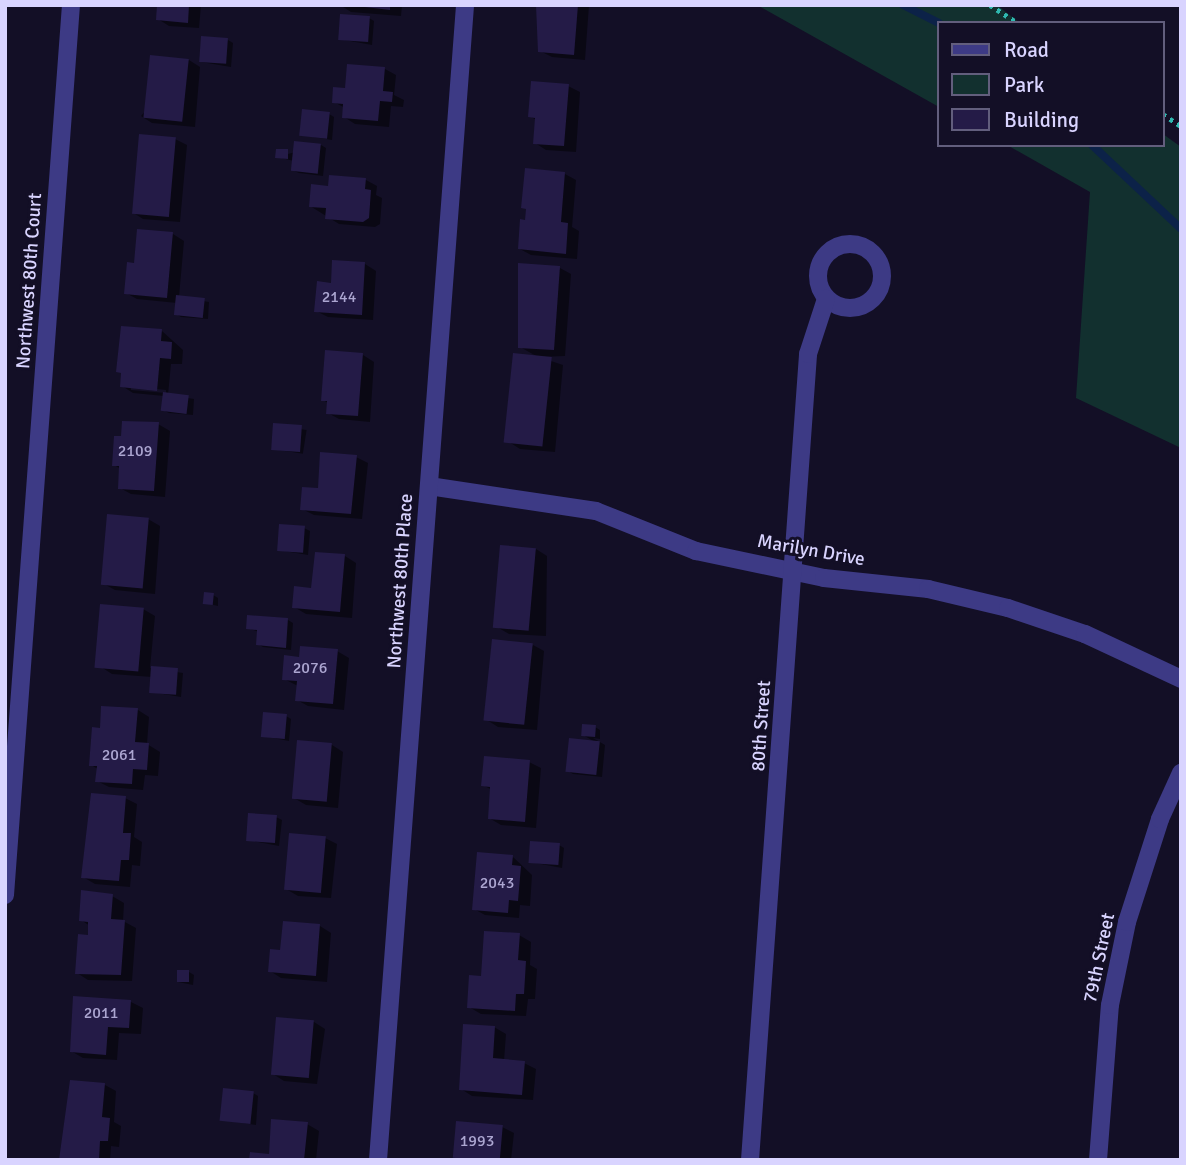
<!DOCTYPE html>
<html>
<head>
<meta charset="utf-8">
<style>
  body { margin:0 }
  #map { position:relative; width:1186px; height:1165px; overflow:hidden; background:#130f26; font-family:Signika,sans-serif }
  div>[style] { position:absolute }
  .green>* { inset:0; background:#12302f }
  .shadow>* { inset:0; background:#0007; transform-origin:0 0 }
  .stream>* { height:8px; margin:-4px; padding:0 4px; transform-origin:4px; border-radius:4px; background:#0c2248 }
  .building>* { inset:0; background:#241b47; transform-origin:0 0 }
  .path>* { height:4.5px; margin-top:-2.25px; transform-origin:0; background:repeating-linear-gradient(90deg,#2fb8b0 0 3.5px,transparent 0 8.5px) }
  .street>* { height:18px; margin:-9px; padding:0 9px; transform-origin:9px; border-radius:9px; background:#3d3a85 }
  .street>.ring { margin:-9px; padding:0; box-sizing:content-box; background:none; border:18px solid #3d3a85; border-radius:50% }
  span { translate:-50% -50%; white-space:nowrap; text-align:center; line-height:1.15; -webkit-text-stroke:6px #130f26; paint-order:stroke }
  .number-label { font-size:16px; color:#aca6d1 }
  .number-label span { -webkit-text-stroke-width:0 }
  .street-label { font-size:19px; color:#d9d4ff }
  .frame { position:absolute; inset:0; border:7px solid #d9d4ff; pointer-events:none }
  .legend { position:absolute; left:937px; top:21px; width:228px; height:126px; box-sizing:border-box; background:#130f26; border:2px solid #625e7d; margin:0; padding:9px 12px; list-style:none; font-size:21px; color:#d9d4ff }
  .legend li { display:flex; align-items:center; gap:14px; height:35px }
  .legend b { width:35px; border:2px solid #625e7d }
</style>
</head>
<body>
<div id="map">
  <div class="green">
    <div style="clip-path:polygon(757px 5px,997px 5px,1020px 23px,939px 23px,939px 107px)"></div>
    <div style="clip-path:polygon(1163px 134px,1181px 147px,1181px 448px,1076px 398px,1090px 192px,1007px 145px,1163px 145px)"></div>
  </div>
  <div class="shadow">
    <div style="clip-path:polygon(159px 5px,201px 5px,199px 28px,169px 26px,158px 19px)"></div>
    <div style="clip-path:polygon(340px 5px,402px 5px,401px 16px,351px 12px)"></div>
    <div style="clip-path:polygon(538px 5px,589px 5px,585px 60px,552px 57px,540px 51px)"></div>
    <div style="clip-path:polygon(369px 18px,374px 21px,372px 45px,339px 39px)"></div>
    <div style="clip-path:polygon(228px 40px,233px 43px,231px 67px,201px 62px)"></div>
    <div style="clip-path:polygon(189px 60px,200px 67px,195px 127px,152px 123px,141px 116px)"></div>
    <div style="clip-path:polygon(385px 69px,396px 75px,394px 95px,404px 100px,403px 107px,391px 106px,389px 127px,355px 124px,344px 117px,345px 108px,334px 102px)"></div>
    <div style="clip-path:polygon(568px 86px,580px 92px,576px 152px,546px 150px,535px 143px,536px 120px,530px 116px)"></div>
    <div style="clip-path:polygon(329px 114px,334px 117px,332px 140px,301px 135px)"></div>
    <div style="clip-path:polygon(175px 139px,187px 145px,180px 222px,143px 219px,132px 212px)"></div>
    <div style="clip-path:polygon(321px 145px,326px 148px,323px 176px,299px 173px,294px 171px,294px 161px,277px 157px)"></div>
    <div style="clip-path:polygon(565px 174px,576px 180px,572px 227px,579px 231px,577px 259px,531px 255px,520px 249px,527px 222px)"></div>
    <div style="clip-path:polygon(366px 180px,377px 186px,376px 195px,382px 198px,380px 224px,375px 227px,339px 224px,310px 206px,330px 187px)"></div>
    <div style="clip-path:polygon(173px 234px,184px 241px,179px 297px,209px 302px,208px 319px,181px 317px,176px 314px,177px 303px,137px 299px,126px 293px,136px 265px)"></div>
    <div style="clip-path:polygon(365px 264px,376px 271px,373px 320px,328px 317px,316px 311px,332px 285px)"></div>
    <div style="clip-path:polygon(560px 268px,571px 274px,565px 356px,539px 357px,563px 365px,555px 452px,520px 449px,509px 442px,538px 357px,520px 347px)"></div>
    <div style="clip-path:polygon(evenodd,162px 331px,183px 350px,182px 364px,171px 364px,168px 395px,194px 399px,193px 415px,169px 413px,163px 410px,164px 396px,133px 393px,122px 386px,162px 331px,131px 386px,166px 390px,166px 393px,131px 390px,131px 386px)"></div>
    <div style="clip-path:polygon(363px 355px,374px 362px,370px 422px,339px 419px,328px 413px,328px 403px,323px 400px)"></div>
    <div style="clip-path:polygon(158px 424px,170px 431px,165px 497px,131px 494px,120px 488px,121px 469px,114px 465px)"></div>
    <div style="left:275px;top:425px;width:32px;height:24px;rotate:9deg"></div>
    <div style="clip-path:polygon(356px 457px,368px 463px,362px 519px,314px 515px,302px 509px)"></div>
    <div style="clip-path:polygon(148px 519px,160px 526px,155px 594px,115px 590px,104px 584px)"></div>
    <div style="clip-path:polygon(304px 528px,310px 531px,308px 555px,278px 550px)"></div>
    <div style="clip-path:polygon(536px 549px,547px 556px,546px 636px,509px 634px,497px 627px)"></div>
    <div style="clip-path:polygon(345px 556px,356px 563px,352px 618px,306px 614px,294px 607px)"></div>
    <div style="clip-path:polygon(213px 595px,218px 598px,218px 606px,205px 603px)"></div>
    <div style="clip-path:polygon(143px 609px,155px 616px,150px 668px,183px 673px,181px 697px,151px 692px,152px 677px,112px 674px,101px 667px)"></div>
    <div style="clip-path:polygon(288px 620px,293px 623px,291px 650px,263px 647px,258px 644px,259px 632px,248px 628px)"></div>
    <div style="clip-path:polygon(533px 645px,544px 651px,537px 730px,498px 727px,487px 720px)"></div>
    <div style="clip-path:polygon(337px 651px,349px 658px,344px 710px,308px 706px,297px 700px,298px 686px,284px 679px,300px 659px)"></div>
    <div style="clip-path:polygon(138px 710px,149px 717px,147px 744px,160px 752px,158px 776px,145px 775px,143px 790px,109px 787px,97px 781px,98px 769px,91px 765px,101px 730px)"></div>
    <div style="clip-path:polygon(286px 716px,291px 719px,289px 741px,263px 736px)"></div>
    <div style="clip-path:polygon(595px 727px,600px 730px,600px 739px,593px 738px,605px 745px,602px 777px,573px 774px,568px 771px,595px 742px,583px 735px)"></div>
    <div style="clip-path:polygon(299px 742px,332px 745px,343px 752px,338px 808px,306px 805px,294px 798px)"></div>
    <div style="clip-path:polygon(529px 762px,541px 768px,536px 828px,501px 825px,489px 818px,492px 790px,483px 785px)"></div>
    <div style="clip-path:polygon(125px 798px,137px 804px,134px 837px,142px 842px,140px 866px,132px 865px,130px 887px,95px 884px,83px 877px)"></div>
    <div style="clip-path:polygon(276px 817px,282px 820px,279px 846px,248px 840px)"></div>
    <div style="clip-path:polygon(325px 838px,337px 844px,331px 898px,298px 896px,286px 889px)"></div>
    <div style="clip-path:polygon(559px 845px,564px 848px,562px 868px,530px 862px)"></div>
    <div style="clip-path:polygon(513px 857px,532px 875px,530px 906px,520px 905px,519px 918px,485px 915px,474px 909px)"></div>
    <div style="clip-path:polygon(112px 896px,124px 903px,123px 921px,136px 928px,132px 981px,88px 980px,77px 973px,89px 937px,90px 926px,81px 920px)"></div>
    <div style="clip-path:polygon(320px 926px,331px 933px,327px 982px,281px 978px,270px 971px,282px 952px)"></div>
    <div style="clip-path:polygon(519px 935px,531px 942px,530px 965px,537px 969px,535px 999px,528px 999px,526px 1016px,481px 1014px,469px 1007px,483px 978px)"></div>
    <div style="clip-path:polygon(189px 972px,194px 975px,193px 985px,178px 982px)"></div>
    <div style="clip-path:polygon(75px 998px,131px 1002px,143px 1008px,141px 1034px,119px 1033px,117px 1060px,83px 1058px,71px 1051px)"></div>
    <div style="clip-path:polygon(278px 1019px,314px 1022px,325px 1029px,317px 1084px,284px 1081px,273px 1074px)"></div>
    <div style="clip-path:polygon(494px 1027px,506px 1034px,504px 1061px,524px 1063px,536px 1069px,533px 1100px,472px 1096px,461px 1089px)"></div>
    <div style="clip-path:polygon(105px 1085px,116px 1091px,114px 1122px,121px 1126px,119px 1147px,111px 1146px,110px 1160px,61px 1160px)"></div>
    <div style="clip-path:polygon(253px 1093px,258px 1096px,256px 1125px,222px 1120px)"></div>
    <div style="clip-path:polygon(307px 1124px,319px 1131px,316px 1160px,251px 1160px,271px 1156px)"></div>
    <div style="clip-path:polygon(502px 1127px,514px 1133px,511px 1160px,454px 1157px)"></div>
  </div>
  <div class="stream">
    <div style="left:903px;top:5px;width:40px;rotate:26.6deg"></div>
    <div style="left:1092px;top:145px;width:122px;rotate:43.3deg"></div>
  </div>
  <div class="building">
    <div style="clip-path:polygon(157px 5px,189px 5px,188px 23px,156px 20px)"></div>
    <div style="clip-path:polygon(348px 5px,390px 5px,390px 10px)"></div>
    <div style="clip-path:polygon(536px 5px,578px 5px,574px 55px,538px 52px)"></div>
    <div style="left:340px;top:14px;width:30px;height:26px;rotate:4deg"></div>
    <div style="left:201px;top:36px;width:27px;height:26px;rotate:4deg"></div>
    <div style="left:150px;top:55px;width:39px;height:63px;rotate:6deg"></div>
    <div style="clip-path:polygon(347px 64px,385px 67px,383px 91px,393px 92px,392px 102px,380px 101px,378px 121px,342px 118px,343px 104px,332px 103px,333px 87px,345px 88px)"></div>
    <div style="clip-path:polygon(531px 81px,569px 84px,564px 146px,533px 144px,535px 118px,528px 117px)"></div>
    <div style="left:302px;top:109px;width:28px;height:27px;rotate:6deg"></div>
    <div style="left:139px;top:134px;width:37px;height:80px;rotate:5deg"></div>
    <div style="left:294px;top:141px;width:27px;height:30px;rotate:6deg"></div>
    <div style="clip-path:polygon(276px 149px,288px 149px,288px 159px,275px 158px)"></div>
    <div style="clip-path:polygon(525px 168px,565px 172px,561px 222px,568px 223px,566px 254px,518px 249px,520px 219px,525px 220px,526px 209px,521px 208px)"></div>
    <div style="clip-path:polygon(329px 175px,366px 178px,365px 189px,371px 190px,369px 218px,363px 222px,325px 219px,326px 208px,309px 207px,311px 184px,328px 186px)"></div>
    <div style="clip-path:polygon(137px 229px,173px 232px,167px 298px,124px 294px,127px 262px,134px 263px)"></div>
    <div style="clip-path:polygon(332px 260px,365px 262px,362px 315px,314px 312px,317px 281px,331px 283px)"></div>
    <div style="clip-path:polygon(518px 263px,560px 266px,554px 350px,518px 348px)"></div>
    <div style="left:176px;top:295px;width:29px;height:20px;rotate:6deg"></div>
    <div style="clip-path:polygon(121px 326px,162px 329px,161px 341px,172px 342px,171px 359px,160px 358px,157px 391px,120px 387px,121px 373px,116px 372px)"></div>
    <div style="clip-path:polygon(325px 350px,363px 353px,358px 416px,326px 414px,327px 401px,321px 401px)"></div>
    <div style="left:513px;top:353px;width:39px;height:90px;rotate:6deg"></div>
    <div style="left:163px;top:392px;width:26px;height:19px;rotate:7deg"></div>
    <div style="clip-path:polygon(122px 421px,159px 422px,154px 491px,118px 489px,119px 466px,112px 466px,114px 436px,121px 436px)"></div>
    <div style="left:273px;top:423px;width:29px;height:27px;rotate:4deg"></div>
    <div style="clip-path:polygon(320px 452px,357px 455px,351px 514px,300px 510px,302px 487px,318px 488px)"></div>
    <div style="left:107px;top:514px;width:42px;height:71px;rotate:5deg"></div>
    <div style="left:279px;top:524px;width:26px;height:27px;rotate:4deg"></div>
    <div style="left:500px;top:545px;width:36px;height:83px;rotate:5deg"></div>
    <div style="clip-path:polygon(315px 552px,345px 554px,340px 612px,292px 608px,294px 586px,311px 588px)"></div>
    <div style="left:204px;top:592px;width:10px;height:12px;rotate:6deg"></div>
    <div style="left:100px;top:604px;width:44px;height:64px;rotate:5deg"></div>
    <div style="clip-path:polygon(247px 615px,288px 618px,286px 648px,256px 645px,257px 630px,246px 629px)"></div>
    <div style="left:492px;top:639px;width:41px;height:82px;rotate:6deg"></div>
    <div style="clip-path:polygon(300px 646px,338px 649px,333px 704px,295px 701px,297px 681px,282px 680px,284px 655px,299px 657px)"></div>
    <div style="left:151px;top:666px;width:27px;height:27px;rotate:4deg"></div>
    <div style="clip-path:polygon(101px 706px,138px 708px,135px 742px,149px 743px,147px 770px,133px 769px,132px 784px,95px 782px,97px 766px,89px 766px,92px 727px,100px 728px)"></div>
    <div style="left:263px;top:712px;width:24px;height:25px;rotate:5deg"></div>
    <div style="left:582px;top:724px;width:14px;height:12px;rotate:4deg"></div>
    <div style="left:569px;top:738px;width:31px;height:34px;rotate:6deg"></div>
    <div style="left:297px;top:740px;width:35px;height:59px;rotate:5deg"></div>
    <div style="clip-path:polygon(484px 756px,530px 760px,525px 822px,488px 819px,490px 787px,481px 786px)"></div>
    <div style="clip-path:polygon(91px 793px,126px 796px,123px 833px,131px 833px,129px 860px,121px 860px,119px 881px,81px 878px)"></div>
    <div style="left:248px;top:813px;width:29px;height:28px;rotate:4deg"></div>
    <div style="left:289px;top:833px;width:37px;height:57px;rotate:5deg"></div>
    <div style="left:530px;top:841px;width:30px;height:22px;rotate:4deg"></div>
    <div style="clip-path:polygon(477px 852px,513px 855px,512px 865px,521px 866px,518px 901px,509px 900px,508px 913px,472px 910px)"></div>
    <div style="clip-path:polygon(81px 890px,113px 894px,111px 919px,125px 920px,121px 975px,75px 974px,78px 934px,88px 935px,88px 922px,79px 921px)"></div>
    <div style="clip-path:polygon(283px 921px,320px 924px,316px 976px,268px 972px,270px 949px,280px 950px)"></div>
    <div style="clip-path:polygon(484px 931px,520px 933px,518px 960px,526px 961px,524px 994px,516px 994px,515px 1011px,467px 1008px,469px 975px,481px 976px)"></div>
    <div style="left:177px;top:970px;width:12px;height:12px"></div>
    <div style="clip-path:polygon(73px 996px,131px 1000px,129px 1028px,108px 1027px,106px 1055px,70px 1052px)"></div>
    <div style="left:276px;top:1017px;width:38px;height:58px;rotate:5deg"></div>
    <div style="clip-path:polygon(463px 1024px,495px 1026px,493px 1058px,525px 1061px,522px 1095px,459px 1090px)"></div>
    <div style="clip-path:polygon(70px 1080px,105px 1083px,102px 1117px,110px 1118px,108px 1141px,100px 1141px,99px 1160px,59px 1160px)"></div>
    <div style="left:223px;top:1088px;width:31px;height:33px;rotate:6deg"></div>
    <div style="clip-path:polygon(271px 1119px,308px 1122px,304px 1160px,249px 1160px,250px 1152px,269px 1154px)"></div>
    <div style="left:456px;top:1121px;width:47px;height:37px;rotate:5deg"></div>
  </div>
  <div class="path">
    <div style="left:990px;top:5px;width:33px;rotate:33deg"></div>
    <div style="left:1163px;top:114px;width:22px;rotate:34deg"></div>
  </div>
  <div class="street">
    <div class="ring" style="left:818px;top:244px;width:46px;height:46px"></div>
    <div style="left:429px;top:486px;width:169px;rotate:8.5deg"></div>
    <div style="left:596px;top:511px;width:108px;rotate:21.8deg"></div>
    <div style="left:696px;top:551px;width:131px;rotate:11.9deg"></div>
    <div style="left:824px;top:578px;width:105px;rotate:6deg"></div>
    <div style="left:928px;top:589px;width:82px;rotate:13.4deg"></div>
    <div style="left:1008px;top:608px;width:81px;rotate:18.7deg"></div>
    <div style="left:1085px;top:634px;width:106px;rotate:25.1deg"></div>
    <div style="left:5px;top:895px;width:892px;rotate:-85.76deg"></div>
    <div style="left:378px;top:1160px;width:1158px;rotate:-85.69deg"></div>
    <div style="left:750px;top:1160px;width:808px;rotate:-85.88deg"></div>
    <div style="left:808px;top:354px;width:58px;rotate:-71.9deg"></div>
    <div style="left:1098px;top:1160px;width:155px;rotate:-85.6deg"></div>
    <div style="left:1110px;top:1005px;width:85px;rotate:-78.4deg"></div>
    <div style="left:1127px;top:922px;width:108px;rotate:-72.2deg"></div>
    <div style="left:1160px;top:819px;width:51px;rotate:-65.5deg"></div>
  </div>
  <div class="number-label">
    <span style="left:339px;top:297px">2144</span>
    <span style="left:135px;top:451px">2109</span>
    <span style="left:310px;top:668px">2076</span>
    <span style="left:119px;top:755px">2061</span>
    <span style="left:497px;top:883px">2043</span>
    <span style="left:101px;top:1013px">2011</span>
    <span style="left:477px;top:1141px">1993</span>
  </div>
  <div class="street-label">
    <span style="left:30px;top:281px;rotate:-86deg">Northwest 80th Court</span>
    <span style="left:811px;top:551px;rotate:10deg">Marilyn Drive</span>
    <span style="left:401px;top:581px;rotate:-86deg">Northwest 80th Place</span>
    <span style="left:762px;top:726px;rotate:-86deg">80th Street</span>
    <span style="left:1100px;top:958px;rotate:-78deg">79th Street</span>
  </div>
  <div class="frame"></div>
  <ul class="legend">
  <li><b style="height:9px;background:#3d3a85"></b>Road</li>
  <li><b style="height:19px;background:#12302f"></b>Park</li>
  <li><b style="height:19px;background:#241b47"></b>Building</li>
  </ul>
</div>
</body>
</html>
